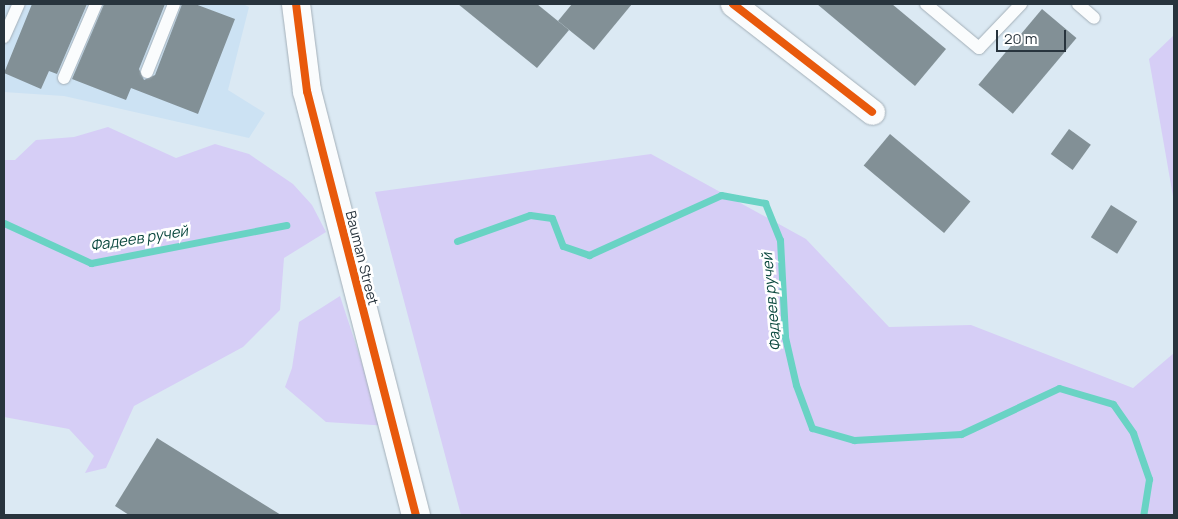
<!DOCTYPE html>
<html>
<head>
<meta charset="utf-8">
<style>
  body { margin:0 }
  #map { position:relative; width:1178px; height:519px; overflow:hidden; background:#dbe9f3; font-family:Manrope,sans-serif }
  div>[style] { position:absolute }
  .built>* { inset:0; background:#cce2f3 }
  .green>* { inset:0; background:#d6cef6 }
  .stream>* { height:7px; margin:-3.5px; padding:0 3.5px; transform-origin:3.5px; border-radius:3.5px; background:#69d3c4 }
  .building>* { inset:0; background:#829096; transform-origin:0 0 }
  .roads { filter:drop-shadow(0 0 1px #a3afb8) drop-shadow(0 0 1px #a3afb8) }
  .lane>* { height:12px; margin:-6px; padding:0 6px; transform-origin:6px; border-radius:6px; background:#fafcfd }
  .street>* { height:25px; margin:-12.5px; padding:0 12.5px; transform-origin:12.5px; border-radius:12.5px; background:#fafcfd }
  .secondary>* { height:28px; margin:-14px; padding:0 14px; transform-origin:14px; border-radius:14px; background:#fafcfd }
  .cycleway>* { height:8px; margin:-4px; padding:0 4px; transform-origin:4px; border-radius:4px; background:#e8590c }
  span { translate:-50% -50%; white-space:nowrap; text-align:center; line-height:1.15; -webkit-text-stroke:5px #fff; paint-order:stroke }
  .street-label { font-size:14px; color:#28343d }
  .water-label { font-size:15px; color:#0a483e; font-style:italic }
  .frame { position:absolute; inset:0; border:5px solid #28343d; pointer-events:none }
  .scale { position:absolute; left:996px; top:30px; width:70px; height:22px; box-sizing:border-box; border:2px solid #28343d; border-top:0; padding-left:6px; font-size:15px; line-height:18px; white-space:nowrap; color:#28343d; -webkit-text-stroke:4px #fff; paint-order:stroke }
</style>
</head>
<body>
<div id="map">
  <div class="built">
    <div style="clip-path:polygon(4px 4px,243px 4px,249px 7px,228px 90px,265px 113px,249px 138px,64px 96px,4px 92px)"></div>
  </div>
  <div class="green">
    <div style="clip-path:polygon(1174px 35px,1174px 202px,1149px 59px)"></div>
    <div style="clip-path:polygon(108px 127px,176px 158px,215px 144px,249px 154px,293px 184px,312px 205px,326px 232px,284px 258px,280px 310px,243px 347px,134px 406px,106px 468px,85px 473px,94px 456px,69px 429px,4px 417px,4px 160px,15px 160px,36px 140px,74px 137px)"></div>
    <div style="clip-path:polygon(651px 154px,806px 239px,889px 327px,971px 325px,1133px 388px,1174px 353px,1174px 515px,461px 515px,375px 192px)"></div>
    <div style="clip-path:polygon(340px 296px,371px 391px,389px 426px,326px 422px,285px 387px,292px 368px,299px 322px)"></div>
  </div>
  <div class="stream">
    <div style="left:4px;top:223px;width:96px;rotate:24.7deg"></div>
    <div style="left:91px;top:263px;width:199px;rotate:-11deg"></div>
    <div style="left:457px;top:241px;width:77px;rotate:-19.6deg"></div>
    <div style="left:530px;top:215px;width:22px;rotate:8deg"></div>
    <div style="left:552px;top:218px;width:30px;rotate:69deg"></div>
    <div style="left:563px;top:246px;width:28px;rotate:19deg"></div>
    <div style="left:589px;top:255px;width:145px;rotate:-24.4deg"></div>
    <div style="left:721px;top:195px;width:45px;rotate:10.3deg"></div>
    <div style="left:765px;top:203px;width:40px;rotate:68deg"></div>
    <div style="left:780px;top:240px;width:97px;rotate:87deg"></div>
    <div style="left:785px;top:337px;width:49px;rotate:77.1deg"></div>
    <div style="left:796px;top:385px;width:46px;rotate:69.6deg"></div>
    <div style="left:812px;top:428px;width:44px;rotate:15.9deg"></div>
    <div style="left:854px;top:440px;width:107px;rotate:-3.2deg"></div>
    <div style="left:961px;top:434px;width:108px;rotate:-25.1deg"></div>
    <div style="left:1059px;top:388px;width:56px;rotate:16.5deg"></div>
    <div style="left:1113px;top:404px;width:35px;rotate:55deg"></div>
    <div style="left:1133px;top:433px;width:49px;rotate:70.8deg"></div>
    <div style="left:1149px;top:479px;width:36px;rotate:99deg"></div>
  </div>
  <div class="building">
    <div style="clip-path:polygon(32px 4px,87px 4px,57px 74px,49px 71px,41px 89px,4px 73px)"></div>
    <div style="clip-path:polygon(104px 4px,165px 4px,139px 69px,144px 80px,155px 75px,182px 4px,195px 4px,235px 19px,198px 114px,131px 88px,126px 100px,72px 79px)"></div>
    <div style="clip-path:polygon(458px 4px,537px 4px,569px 30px,537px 68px)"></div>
    <div style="clip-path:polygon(572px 4px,632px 4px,594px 50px,558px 21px)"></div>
    <div style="clip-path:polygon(817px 4px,892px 4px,946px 49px,915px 86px)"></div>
    <div style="left:1042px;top:9px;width:45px;height:99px;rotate:40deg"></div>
    <div style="left:1069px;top:129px;width:27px;height:31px;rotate:36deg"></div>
    <div style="left:890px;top:134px;width:105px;height:41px;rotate:40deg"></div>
    <div style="left:1111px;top:205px;width:31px;height:38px;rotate:32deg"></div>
    <div style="clip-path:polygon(157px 438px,281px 515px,129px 515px,115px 506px)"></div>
  </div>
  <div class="roads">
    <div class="lane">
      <div style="left:926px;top:4px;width:69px;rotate:39.7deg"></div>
      <div style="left:979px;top:48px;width:61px;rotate:-46.3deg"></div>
      <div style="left:1078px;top:4px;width:21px;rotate:41deg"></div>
      <div style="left:4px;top:37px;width:36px;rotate:-66deg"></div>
      <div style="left:147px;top:72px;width:73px;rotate:-68.3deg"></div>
      <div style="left:64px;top:78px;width:81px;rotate:-66.6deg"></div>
    </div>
    <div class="street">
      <div style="left:733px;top:4px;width:176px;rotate:37.8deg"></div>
    </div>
    <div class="secondary">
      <div style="left:296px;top:4px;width:88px;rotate:82.8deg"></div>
      <div style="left:307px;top:91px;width:438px;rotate:75.6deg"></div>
    </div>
  </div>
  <div class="cycleway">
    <div style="left:296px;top:4px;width:88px;rotate:82.8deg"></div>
    <div style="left:307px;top:91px;width:438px;rotate:75.6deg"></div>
    <div style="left:733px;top:4px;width:176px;rotate:37.8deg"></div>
  </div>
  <div class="street-label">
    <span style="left:362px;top:258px;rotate:76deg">Bauman Street</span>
  </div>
  <div class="water-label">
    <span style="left:139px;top:238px;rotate:-9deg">Фадеев ручей</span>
    <span style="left:771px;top:302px;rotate:-95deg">Фадеев ручей</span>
  </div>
  <div class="frame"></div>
  <div class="scale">20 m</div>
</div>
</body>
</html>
